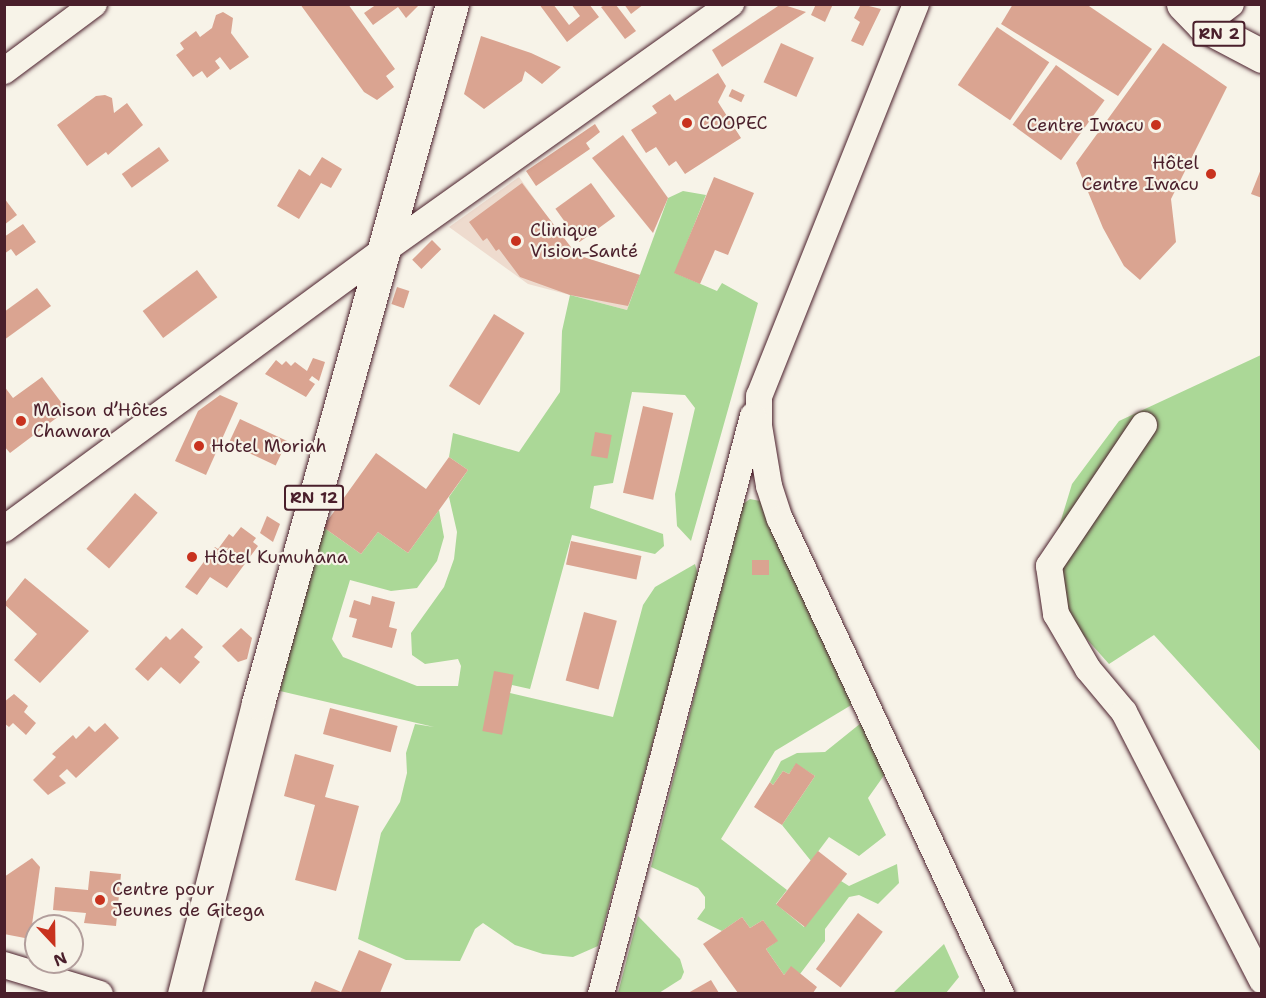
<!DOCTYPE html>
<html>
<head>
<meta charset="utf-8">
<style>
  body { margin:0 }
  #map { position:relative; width:1266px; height:998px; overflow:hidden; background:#f7f3e8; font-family:"Shantell Sans",sans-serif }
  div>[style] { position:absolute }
  .built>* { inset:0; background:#eedbce }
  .green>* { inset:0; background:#abd897 }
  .building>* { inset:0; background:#daa491; transform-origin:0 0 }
  .roads { filter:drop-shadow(0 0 2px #4a1f2b) drop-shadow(0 0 2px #4a1f2b) }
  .minor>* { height:26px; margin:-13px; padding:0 13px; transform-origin:13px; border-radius:13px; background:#f7f3e8 }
  .primary>* { height:33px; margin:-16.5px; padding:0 16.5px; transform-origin:16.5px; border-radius:16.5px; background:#f7f3e8 }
  .dots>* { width:16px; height:16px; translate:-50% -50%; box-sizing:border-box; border:3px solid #f7f3e8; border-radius:50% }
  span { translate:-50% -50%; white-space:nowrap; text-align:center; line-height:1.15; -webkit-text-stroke:4.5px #f7f3e8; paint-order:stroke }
  .shield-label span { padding:2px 4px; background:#f7f3e8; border:2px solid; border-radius:4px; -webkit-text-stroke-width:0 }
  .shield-label { font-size:16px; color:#4a1f2b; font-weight:700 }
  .poi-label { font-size:18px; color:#4a1f2b }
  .left { translate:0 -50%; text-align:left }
  .right { translate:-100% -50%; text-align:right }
  .frame { position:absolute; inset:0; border:6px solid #4a1f2b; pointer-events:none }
  .north { position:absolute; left:24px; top:914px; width:60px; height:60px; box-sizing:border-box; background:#f7f3e8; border:2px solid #b29e9c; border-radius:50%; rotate:158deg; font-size:16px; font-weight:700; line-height:24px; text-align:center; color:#4a1f2b }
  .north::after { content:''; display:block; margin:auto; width:21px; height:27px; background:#c8321e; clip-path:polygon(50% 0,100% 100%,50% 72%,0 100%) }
</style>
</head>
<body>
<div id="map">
  <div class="built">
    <div style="clip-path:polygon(519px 177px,574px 254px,640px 275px,627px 310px,528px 284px,449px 227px)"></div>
  </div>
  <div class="green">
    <div style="clip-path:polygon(683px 191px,706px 195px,675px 273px,717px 291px,722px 283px,758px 303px,691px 541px,677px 526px,675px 494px,695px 408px,685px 395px,632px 392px,613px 483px,594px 486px,590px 508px,663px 534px,664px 546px,655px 554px,572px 535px,530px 689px,512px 685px,510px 693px,613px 717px,643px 605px,655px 587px,695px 564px,698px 575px,598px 946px,573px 957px,543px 954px,515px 945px,483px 923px,475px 929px,460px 961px,406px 960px,358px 939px,381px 833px,400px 802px,407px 773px,406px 753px,415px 724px,434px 727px,280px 691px,317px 541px,323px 527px,361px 554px,378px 532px,408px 553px,439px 510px,444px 537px,437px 561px,417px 588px,391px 591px,350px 580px,332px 639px,343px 657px,417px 686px,458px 686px,461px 666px,458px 659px,425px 664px,412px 655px,411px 633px,444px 587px,454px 559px,457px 532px,449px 497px,468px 470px,449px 457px,453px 433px,519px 452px,560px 392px,562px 331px,570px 295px,627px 310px,668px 198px)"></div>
    <div style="clip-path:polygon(1261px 355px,1261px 752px,1154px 635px,1109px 664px,1069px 619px,1051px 553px,1072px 484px,1119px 421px)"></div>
    <div style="clip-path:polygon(750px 499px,760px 501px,853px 704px,775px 751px,721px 839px,787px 890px,776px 904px,804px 927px,841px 881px,849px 886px,897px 864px,899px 883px,878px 904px,859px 895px,849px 897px,825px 929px,825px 941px,800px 974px,791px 967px,784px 975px,766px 949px,777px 941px,763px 920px,750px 928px,742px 917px,722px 931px,697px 919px,705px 908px,705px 897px,698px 888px,651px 867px,743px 504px)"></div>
    <div style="clip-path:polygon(861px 723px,885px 774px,868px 798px,886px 835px,859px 856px,829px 837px,811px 861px,782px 825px,815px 776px,796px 764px,789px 774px,783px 771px,773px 785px,770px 782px,781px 761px,797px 753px,825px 752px)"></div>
    <div style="clip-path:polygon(638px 916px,680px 959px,684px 972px,681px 979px,659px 993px,618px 993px)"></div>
    <div style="clip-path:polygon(944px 944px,959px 977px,946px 993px,893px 993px)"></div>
  </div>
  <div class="building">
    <div style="clip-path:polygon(300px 4px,348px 4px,395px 69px,386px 76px,394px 87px,377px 100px,364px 92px)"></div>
    <div style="clip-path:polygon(377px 4px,420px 4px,406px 18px,398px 7px,373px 25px,364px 13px)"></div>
    <div style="clip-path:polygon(539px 4px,553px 4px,569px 25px,580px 16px,571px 4px,589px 4px,599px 17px,567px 42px)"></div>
    <div style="clip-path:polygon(624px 4px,644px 4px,631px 14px)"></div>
    <div style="clip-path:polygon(781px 4px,806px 12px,722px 67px,712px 50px)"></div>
    <div style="clip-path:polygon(816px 4px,833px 4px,825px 22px,811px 15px)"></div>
    <div style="clip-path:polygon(861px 4px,881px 9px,863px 46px,851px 41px,860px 22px,854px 18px)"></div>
    <div style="clip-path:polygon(1013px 4px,1086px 4px,1152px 49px,1118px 96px,1001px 24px)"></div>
    <div style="clip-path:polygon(605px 5px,616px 5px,636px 31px,625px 39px,601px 7px)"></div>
    <div style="clip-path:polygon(223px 12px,233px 18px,231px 33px,249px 57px,230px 70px,220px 57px,215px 61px,220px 68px,207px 78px,202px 71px,193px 77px,176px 55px,184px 49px,180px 43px,196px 31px,200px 37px,212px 28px,216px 15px)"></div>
    <div style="left:997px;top:27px;width:63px;height:70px;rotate:34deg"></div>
    <div style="clip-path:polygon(481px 36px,531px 53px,561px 67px,542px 84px,525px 71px,522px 81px,484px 109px,464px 94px)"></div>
    <div style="left:781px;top:43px;width:36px;height:43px;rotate:24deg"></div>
    <div style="clip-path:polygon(1163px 43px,1227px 87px,1171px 199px,1176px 242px,1140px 280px,1124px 266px,1103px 228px,1076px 163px)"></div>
    <div style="left:1056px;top:65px;width:60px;height:74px;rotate:36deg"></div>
    <div style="clip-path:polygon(718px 73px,726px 86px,718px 102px,741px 138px,685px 174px,676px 161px,669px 166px,656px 147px,646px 153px,631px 130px,657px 113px,652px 106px,670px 94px,675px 101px)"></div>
    <div style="left:732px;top:89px;width:14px;height:8px;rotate:25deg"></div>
    <div style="clip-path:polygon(105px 95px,112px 98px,114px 113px,127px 103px,143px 125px,108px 155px,106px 152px,87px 166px,57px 125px,96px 96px)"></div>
    <div style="clip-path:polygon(595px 124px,600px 132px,586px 143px,590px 149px,536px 186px,526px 171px)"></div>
    <div style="clip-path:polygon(623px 135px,668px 198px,653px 233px,592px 158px)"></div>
    <div style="left:159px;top:147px;width:17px;height:46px;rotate:54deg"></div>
    <div style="clip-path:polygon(322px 157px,342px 169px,331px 188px,321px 183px,299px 219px,277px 206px,299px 169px,310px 176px)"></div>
    <div style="clip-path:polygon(1261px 169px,1262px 169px,1262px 198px,1251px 194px)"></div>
    <div style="clip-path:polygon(714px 177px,754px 193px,728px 255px,715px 250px,700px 284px,674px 273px)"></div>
    <div style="clip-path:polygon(522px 183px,577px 255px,640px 275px,628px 306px,570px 295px,520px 277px,499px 249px,496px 251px,487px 238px,483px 241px,469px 222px)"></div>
    <div style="left:591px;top:183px;width:41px;height:44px;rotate:54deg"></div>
    <div style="clip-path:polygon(4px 198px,17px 215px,4px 225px)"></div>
    <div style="clip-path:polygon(23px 224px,36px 242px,16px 256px,11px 249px,4px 254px,4px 237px)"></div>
    <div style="left:432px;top:240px;width:13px;height:28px;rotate:45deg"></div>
    <div style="left:197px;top:270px;width:34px;height:68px;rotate:53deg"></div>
    <div style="left:397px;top:287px;width:13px;height:18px;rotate:18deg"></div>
    <div style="clip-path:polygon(37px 288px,51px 306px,4px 340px,4px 312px)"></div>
    <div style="left:494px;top:314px;width:36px;height:85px;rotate:32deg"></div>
    <div style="clip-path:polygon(313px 358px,325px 362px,319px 381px,312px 376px,309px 380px,315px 384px,306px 397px,265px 374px,276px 360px,282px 365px,286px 361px,291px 366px,295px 362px,307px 371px)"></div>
    <div style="clip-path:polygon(42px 377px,67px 410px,10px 453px,4px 446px,4px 386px,13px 398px)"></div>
    <div style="clip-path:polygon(220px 395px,238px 403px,206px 475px,175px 461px,198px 411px)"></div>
    <div style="left:643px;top:406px;width:31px;height:89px;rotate:13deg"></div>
    <div style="left:240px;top:419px;width:52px;height:27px;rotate:25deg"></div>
    <div style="left:595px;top:432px;width:17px;height:24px;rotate:10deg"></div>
    <div style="clip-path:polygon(376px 453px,426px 489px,449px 457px,468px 470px,408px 553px,378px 532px,361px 554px,323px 527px)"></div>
    <div style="left:135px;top:493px;width:30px;height:74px;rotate:41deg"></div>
    <div style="clip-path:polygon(267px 516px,280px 524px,273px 542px,260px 533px)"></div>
    <div style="clip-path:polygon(241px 527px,256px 538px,253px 542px,258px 546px,227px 588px,210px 577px,197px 595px,185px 587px,215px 547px,218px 549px,229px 534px,233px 537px)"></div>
    <div style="left:571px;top:541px;width:72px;height:24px;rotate:12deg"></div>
    <div style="left:752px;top:560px;width:17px;height:15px"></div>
    <div style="clip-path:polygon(25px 578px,89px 631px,40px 683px,14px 660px,37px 634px,4px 604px)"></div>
    <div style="clip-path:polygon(372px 596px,395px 602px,389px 627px,397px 629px,392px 648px,352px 637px,357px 619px,349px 617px,354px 600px,370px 605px)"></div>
    <div style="left:584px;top:612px;width:34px;height:71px;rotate:15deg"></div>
    <div style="clip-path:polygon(182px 628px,203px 647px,194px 657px,200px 662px,180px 684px,161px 667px,148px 681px,135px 669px,166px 636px,170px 640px)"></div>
    <div style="clip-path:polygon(241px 628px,252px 638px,247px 659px,238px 662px,222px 646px)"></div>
    <div style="left:494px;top:671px;width:20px;height:61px;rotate:11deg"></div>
    <div style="clip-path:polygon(14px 694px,28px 706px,24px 712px,36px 723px,26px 735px,13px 723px,9px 727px,4px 723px,4px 702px)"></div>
    <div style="left:330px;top:708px;width:70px;height:27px;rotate:15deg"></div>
    <div style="clip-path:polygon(105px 723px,119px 738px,76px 778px,67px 769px,59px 776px,66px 783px,48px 795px,33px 780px,56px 757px,52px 754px,73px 735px,76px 739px,89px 726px,95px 732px)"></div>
    <div style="clip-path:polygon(295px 754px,334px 765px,325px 797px,359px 806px,336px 891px,295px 880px,315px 805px,284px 796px)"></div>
    <div style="clip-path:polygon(796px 763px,815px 776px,782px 825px,754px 807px,770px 782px,773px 785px,783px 771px,789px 774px)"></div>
    <div style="left:818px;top:851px;width:37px;height:68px;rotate:38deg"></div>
    <div style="clip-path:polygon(32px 858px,40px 867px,30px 939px,4px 934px,4px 877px)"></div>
    <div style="clip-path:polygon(90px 871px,121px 874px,116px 926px,84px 923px,86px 913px,53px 910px,55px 887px,88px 890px)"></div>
    <div style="left:858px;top:913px;width:31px;height:70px;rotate:37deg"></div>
    <div style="clip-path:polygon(742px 917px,750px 928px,763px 920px,778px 941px,766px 949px,784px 975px,791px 966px,817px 987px,813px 993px,738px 993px,703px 944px)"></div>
    <div style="clip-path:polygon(359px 950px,392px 964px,380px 993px,310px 993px,315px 981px,341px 992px)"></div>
    <div style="clip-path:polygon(711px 980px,719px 993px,688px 993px)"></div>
  </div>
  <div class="roads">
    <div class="minor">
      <div style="left:916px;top:4px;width:422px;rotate:111.8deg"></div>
      <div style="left:759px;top:396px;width:30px;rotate:90deg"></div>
      <div style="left:759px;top:426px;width:61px;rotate:80.5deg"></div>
      <div style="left:769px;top:486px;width:35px;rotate:72deg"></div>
      <div style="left:780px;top:519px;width:524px;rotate:65.05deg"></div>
      <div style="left:1203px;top:25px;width:35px;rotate:-37deg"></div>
      <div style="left:4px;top:71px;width:112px;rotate:-36.7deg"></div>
      <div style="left:1144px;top:425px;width:170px;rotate:124deg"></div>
      <div style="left:1049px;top:566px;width:49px;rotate:81.7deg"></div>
      <div style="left:1056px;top:614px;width:64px;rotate:59.8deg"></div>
      <div style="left:1088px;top:669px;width:56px;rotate:50.1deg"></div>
      <div style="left:1124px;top:712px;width:302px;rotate:62.8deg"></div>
      <div style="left:4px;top:529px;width:470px;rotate:-36.3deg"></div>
      <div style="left:383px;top:251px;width:427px;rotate:-35.4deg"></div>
      <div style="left:4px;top:965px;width:100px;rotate:16.8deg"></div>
      <div style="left:601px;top:994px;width:598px;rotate:-75.27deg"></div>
    </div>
    <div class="primary">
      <div style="left:1183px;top:4px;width:29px;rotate:46deg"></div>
      <div style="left:1203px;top:25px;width:67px;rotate:27.7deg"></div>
      <div style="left:184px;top:994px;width:300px;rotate:-75.7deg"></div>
      <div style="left:258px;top:703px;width:725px;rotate:-74.49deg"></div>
    </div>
  </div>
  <div class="dots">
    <div style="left:687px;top:123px;background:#c8321e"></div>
    <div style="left:1156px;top:125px;background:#c8321e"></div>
    <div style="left:1211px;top:174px;background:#c8321e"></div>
    <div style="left:516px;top:241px;background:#c8321e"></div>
    <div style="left:21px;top:421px;background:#c8321e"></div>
    <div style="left:199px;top:446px;background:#c8321e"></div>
    <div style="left:192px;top:557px;background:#c8321e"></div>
    <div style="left:100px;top:900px;background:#c8321e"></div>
  </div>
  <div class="shield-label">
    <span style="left:1219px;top:34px">RN 2</span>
    <span style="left:314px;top:498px">RN 12</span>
  </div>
  <div class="poi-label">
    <span class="left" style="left:699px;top:123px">COOPEC</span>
    <span class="right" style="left:1144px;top:125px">Centre Iwacu</span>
    <span class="right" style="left:1199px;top:174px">Hôtel<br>Centre Iwacu</span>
    <span class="left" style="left:530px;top:241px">Clinique<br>Vision-Santé</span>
    <span class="left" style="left:33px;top:421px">Maison d’Hôtes<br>Chawara</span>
    <span class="left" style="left:211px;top:446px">Hotel Moriah</span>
    <span class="left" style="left:204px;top:557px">Hôtel Kumuhana</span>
    <span class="left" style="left:112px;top:900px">Centre pour<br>Jeunes de Gitega</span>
  </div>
  <div class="frame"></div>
  <div class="north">N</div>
</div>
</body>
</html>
